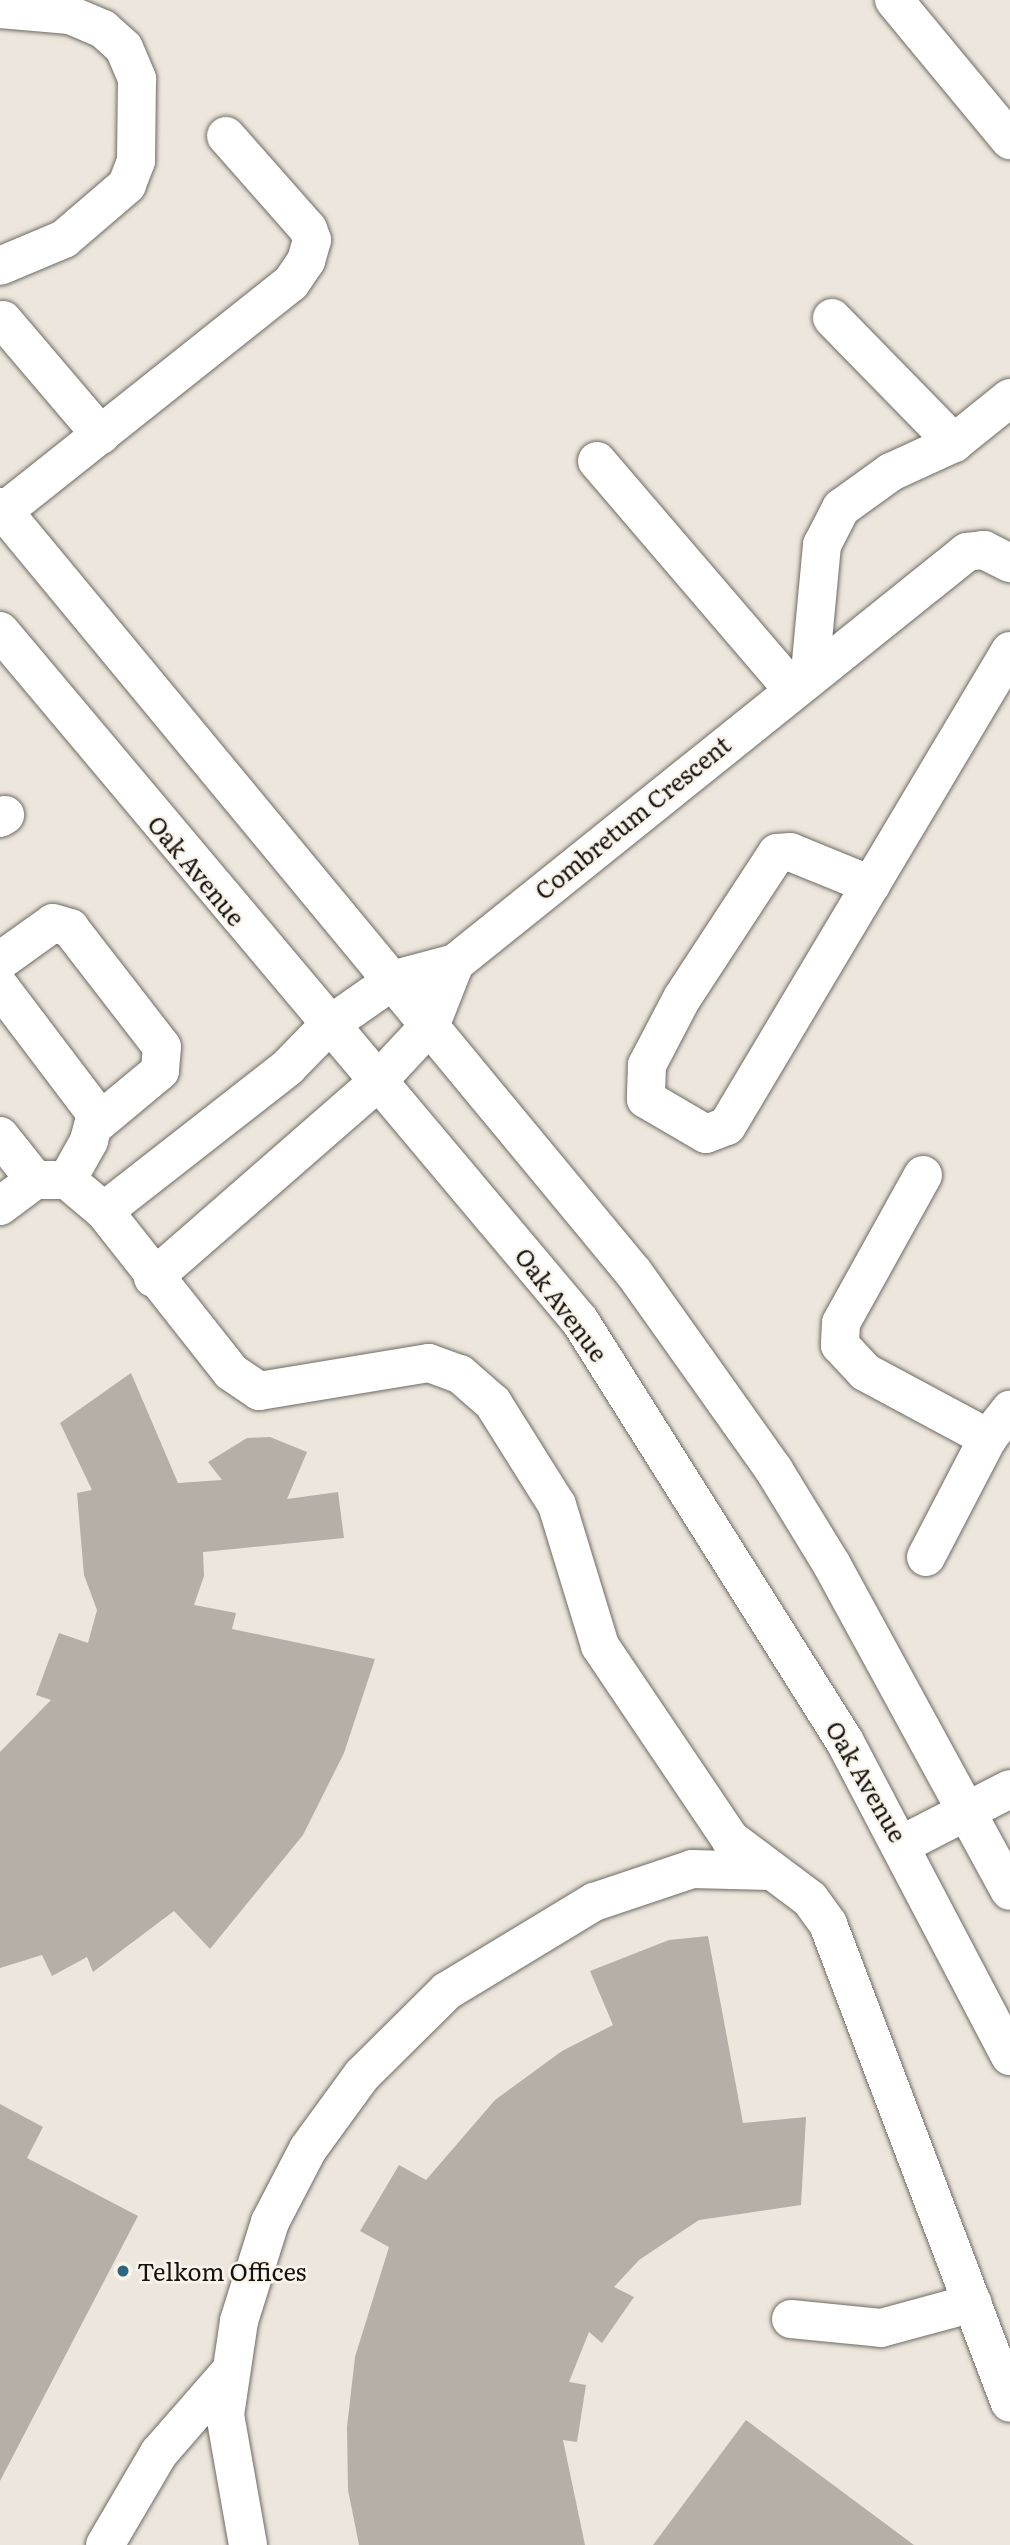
<!DOCTYPE html>
<html>
<head>
<meta charset="utf-8">
<style>
  body { margin:0 }
  #map { position:relative; width:1010px; height:2545px; overflow:hidden; background:#ece6dd; font-family:Literata,serif }
  div>[style] { position:absolute }
  .building>* { inset:0; background:#b5afa7 }
  .roads { filter:drop-shadow(0 0 2px #706a62) drop-shadow(0 0 2px #706a62) }
  .minor>* { height:38px; margin:-19px; padding:0 19px; transform-origin:19px; border-radius:19px; background:#fff }
  .dots>* { width:19px; height:19px; translate:-50% -50%; box-sizing:border-box; border:4px solid #f9f3ea; border-radius:50% }
  span { translate:-50% -50%; white-space:nowrap; text-align:center; line-height:1.15; -webkit-text-stroke:5px #f9f3ea; paint-order:stroke }
  .street-label { font-size:24px; color:#14120f }
  .poi-label { font-size:24px; color:#14120f }
  .left { translate:0 -50%; text-align:left }
</style>
</head>
<body>
<div id="map">
  <div class="building">
    <div style="clip-path:polygon(131px 1373px,178px 1483px,222px 1480px,208px 1462px,247px 1438px,270px 1437px,307px 1452px,287px 1499px,338px 1492px,344px 1538px,203px 1552px,204px 1576px,194px 1605px,236px 1613px,232px 1629px,375px 1659px,344px 1753px,303px 1835px,210px 1949px,174px 1911px,93px 1972px,87px 1957px,52px 1976px,42px 1955px,0 1968px,0 1752px,51px 1700px,36px 1695px,59px 1633px,88px 1643px,97px 1610px,84px 1575px,77px 1493px,92px 1490px,60px 1423px)"></div>
    <div style="clip-path:polygon(708px 1936px,743px 2123px,806px 2117px,801px 2205px,699px 2220px,639px 2260px,614px 2287px,634px 2297px,602px 2343px,589px 2332px,569px 2382px,586px 2385px,577px 2442px,563px 2440px,585px 2545px,359px 2545px,348px 2490px,347px 2427px,355px 2357px,389px 2247px,360px 2231px,399px 2165px,426px 2180px,495px 2100px,562px 2051px,613px 2025px,590px 1971px,669px 1940px)"></div>
    <div style="clip-path:polygon(0 2104px,43px 2127px,27px 2158px,138px 2216px,0 2481px)"></div>
    <div style="clip-path:polygon(746px 2420px,914px 2545px,653px 2545px)"></div>
  </div>
  <div class="roads">
    <div class="minor">
      <div style="left:894px;top:0;width:182px;rotate:50.4deg"></div>
      <div style="left:0;top:9px;width:70px;rotate:4.9deg"></div>
      <div style="left:70px;top:15px;width:36px;rotate:23deg"></div>
      <div style="left:103px;top:29px;width:28px;rotate:42deg"></div>
      <div style="left:124px;top:48px;width:34px;rotate:67deg"></div>
      <div style="left:137px;top:79px;width:82px;rotate:90.7deg"></div>
      <div style="left:136px;top:161px;width:26px;rotate:111deg"></div>
      <div style="left:127px;top:185px;width:83px;rotate:139.4deg"></div>
      <div style="left:64px;top:239px;width:69px;rotate:157.1deg"></div>
      <div style="left:832px;top:318px;width:175px;rotate:45.7deg"></div>
      <div style="left:3px;top:320px;width:151px;rotate:49.6deg"></div>
      <div style="left:597px;top:461px;width:298px;rotate:49.4deg"></div>
      <div style="left:0;top:507px;width:994px;rotate:50.39deg"></div>
      <div style="left:634px;top:1273px;width:242px;rotate:54.6deg"></div>
      <div style="left:774px;top:1470px;width:111px;rotate:58.6deg"></div>
      <div style="left:832px;top:1565px;width:371px;rotate:61.4deg"></div>
      <div style="left:4px;top:511px;width:367px;rotate:-38.5deg"></div>
      <div style="left:291px;top:283px;width:27px;rotate:-56deg"></div>
      <div style="left:306px;top:261px;width:22px;rotate:-74deg"></div>
      <div style="left:312px;top:240px;width:12px;rotate:-110deg"></div>
      <div style="left:308px;top:229px;width:124px;rotate:-131.4deg"></div>
      <div style="left:0;top:631px;width:901px;rotate:49.95deg"></div>
      <div style="left:580px;top:1321px;width:495px;rotate:57.8deg"></div>
      <div style="left:844px;top:1740px;width:357px;rotate:62.3deg"></div>
      <div style="left:810px;top:672px;width:128px;rotate:-84.6deg"></div>
      <div style="left:822px;top:545px;width:42px;rotate:-62.8deg"></div>
      <div style="left:841px;top:508px;width:62px;rotate:-35.8deg"></div>
      <div style="left:891px;top:472px;width:69px;rotate:-24.7deg"></div>
      <div style="left:954px;top:443px;width:72px;rotate:-38.8deg"></div>
      <div style="left:0;top:818px;width:6px;rotate:-31deg"></div>
      <div style="left:871px;top:885px;width:87px;rotate:-157.8deg"></div>
      <div style="left:790px;top:852px;width:13px;rotate:176deg"></div>
      <div style="left:777px;top:853px;width:173px;rotate:123.2deg"></div>
      <div style="left:682px;top:998px;width:76px;rotate:117.6deg"></div>
      <div style="left:647px;top:1065px;width:34px;rotate:92deg"></div>
      <div style="left:646px;top:1099px;width:69px;rotate:30.3deg"></div>
      <div style="left:706px;top:1134px;width:22px;rotate:-21deg"></div>
      <div style="left:727px;top:1126px;width:553px;rotate:-59.21deg"></div>
      <div style="left:0;top:961px;width:65px;rotate:-35.6deg"></div>
      <div style="left:53px;top:923px;width:18px;rotate:16deg"></div>
      <div style="left:70px;top:928px;width:150px;rotate:52.3deg"></div>
      <div style="left:162px;top:1047px;width:24px;rotate:95deg"></div>
      <div style="left:160px;top:1071px;width:85px;rotate:140.3deg"></div>
      <div style="left:0;top:987px;width:159px;rotate:52.9deg"></div>
      <div style="left:96px;top:1114px;width:28px;rotate:105deg"></div>
      <div style="left:89px;top:1141px;width:45px;rotate:119.4deg"></div>
      <div style="left:0;top:1136px;width:56px;rotate:51.5deg"></div>
      <div style="left:923px;top:1175px;width:169px;rotate:119deg"></div>
      <div style="left:841px;top:1323px;width:22px;rotate:93deg"></div>
      <div style="left:840px;top:1345px;width:37px;rotate:47deg"></div>
      <div style="left:865px;top:1372px;width:140px;rotate:28.2deg"></div>
      <div style="left:0;top:1206px;width:44px;rotate:-36.6deg"></div>
      <div style="left:35px;top:1180px;width:32px"></div>
      <div style="left:67px;top:1180px;width:48px;rotate:40deg"></div>
      <div style="left:104px;top:1211px;width:205px;rotate:51.7deg"></div>
      <div style="left:231px;top:1372px;width:34px;rotate:34deg"></div>
      <div style="left:259px;top:1391px;width:172px;rotate:-9.4deg"></div>
      <div style="left:429px;top:1363px;width:33px;rotate:20deg"></div>
      <div style="left:460px;top:1374px;width:44px;rotate:41.3deg"></div>
      <div style="left:493px;top:1403px;width:120px;rotate:57.9deg"></div>
      <div style="left:557px;top:1505px;width:147px;rotate:73deg"></div>
      <div style="left:600px;top:1646px;width:233px;rotate:56deg"></div>
      <div style="left:730px;top:1839px;width:100px;rotate:36.9deg"></div>
      <div style="left:810px;top:1899px;width:31px;rotate:54deg"></div>
      <div style="left:828px;top:1924px;width:512px;rotate:69.2deg"></div>
      <div style="left:104px;top:1211px;width:234px;rotate:-38deg"></div>
      <div style="left:288px;top:1067px;width:57px;rotate:-45.7deg"></div>
      <div style="left:328px;top:1026px;width:82px;rotate:-35deg"></div>
      <div style="left:395px;top:979px;width:62px;rotate:-14.9deg"></div>
      <div style="left:455px;top:963px;width:657px;rotate:-38.76deg"></div>
      <div style="left:967px;top:552px;width:17px;rotate:-7deg"></div>
      <div style="left:984px;top:550px;width:29px;rotate:27deg"></div>
      <div style="left:153px;top:1278px;width:295px;rotate:-41.1deg"></div>
      <div style="left:375px;top:1084px;width:82px;rotate:-47deg"></div>
      <div style="left:431px;top:1024px;width:66px;rotate:-68.5deg"></div>
      <div style="left:926px;top:1557px;width:134px;rotate:-62.5deg"></div>
      <div style="left:988px;top:1438px;width:36px;rotate:-52deg"></div>
      <div style="left:903px;top:1844px;width:120px;rotate:-27.2deg"></div>
      <div style="left:791px;top:2319px;width:90px;rotate:5.7deg"></div>
      <div style="left:881px;top:2328px;width:95px;rotate:-15.2deg"></div>
      <div style="left:105px;top:2545px;width:107px;rotate:-59.6deg"></div>
      <div style="left:159px;top:2453px;width:105px;rotate:-48.9deg"></div>
      <div style="left:248px;top:2545px;width:132px;rotate:-100deg"></div>
      <div style="left:225px;top:2415px;width:95px;rotate:-81.5deg"></div>
      <div style="left:239px;top:2321px;width:104px;rotate:-72.6deg"></div>
      <div style="left:270px;top:2222px;width:82px;rotate:-62.5deg"></div>
      <div style="left:308px;top:2149px;width:92px;rotate:-53.9deg"></div>
      <div style="left:362px;top:2075px;width:120px;rotate:-44.7deg"></div>
      <div style="left:447px;top:1991px;width:172px;rotate:-31.2deg"></div>
      <div style="left:594px;top:1902px;width:103px;rotate:-18.6deg"></div>
      <div style="left:692px;top:1869px;width:78px;rotate:1.5deg"></div>
    </div>
  </div>
  <div class="dots">
    <div style="left:123px;top:2271px;background:#2c677f"></div>
  </div>
  <div class="street-label">
    <span style="left:632px;top:817px;rotate:-39deg">Combretum Crescent</span>
    <span style="left:197px;top:870px;rotate:50deg">Oak Avenue</span>
    <span style="left:562px;top:1304px;rotate:53deg">Oak Avenue</span>
    <span style="left:867px;top:1781px;rotate:60deg">Oak Avenue</span>
  </div>
  <div class="poi-label">
    <span class="left" style="left:137px;top:2271px">Telkom Offices</span>
  </div>
</div>
</body>
</html>
